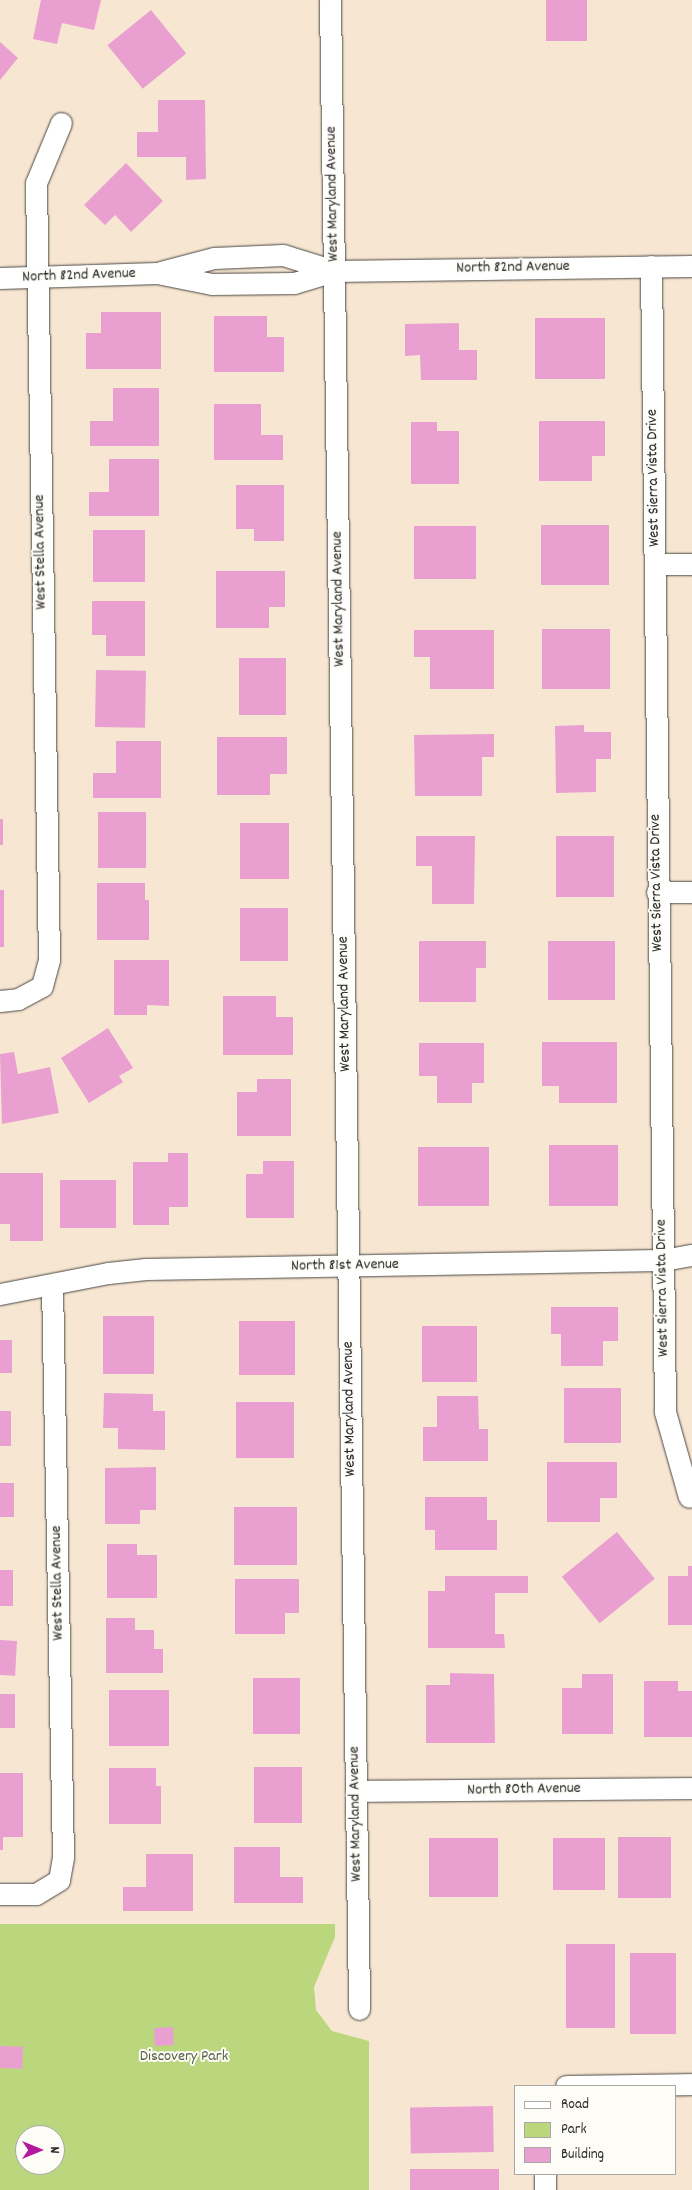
<!DOCTYPE html>
<html>
<head>
<meta charset="utf-8">
<style>
  body { margin:0 }
  #map { position:relative; width:692px; height:2190px; overflow:hidden; background:#f7e7d2; font-family:Dekko,sans-serif }
  div>[style] { position:absolute }
  .green>* { inset:0; background:#bbd77d }
  .building>* { inset:0; background:#e9a0d1; transform-origin:0 0 }
  .roads { filter:drop-shadow(0 0 1px #4a4744) drop-shadow(0 0 1px #4a4744) }
  .minor>* { height:21px; margin:-10.5px; padding:0 10.5px; transform-origin:10.5px; border-radius:10.5px; background:#fff }
  span { translate:-50% -50%; white-space:nowrap; text-align:center; line-height:1.15; -webkit-text-stroke:4px #fdfcf7; paint-order:stroke }
  .street-label { font-size:16px; color:#2b2b2b }
  .park-label { font-size:16px; color:#565f44 }
  .legend { position:absolute; left:514px; top:2085px; width:162px; height:90px; box-sizing:border-box; background:#fdfcf7; border:1px solid #a9a8a5; margin:0; padding:6px 9px; list-style:none; font-size:15px; color:#2b2b2b }
  .legend li { display:flex; align-items:center; gap:10px; height:25px }
  .legend b { width:25px; border:1px solid #a9a8a5 }
  .north { position:absolute; left:15px; top:2125px; width:50px; height:50px; box-sizing:border-box; background:#fdfcf7; border:1px solid #a9a8a5; border-radius:50%; rotate:90deg; font-size:14px; font-weight:700; line-height:20px; text-align:center; color:#2b2b2b }
  .north::after { content:''; display:block; margin:auto; width:18px; height:22px; background:#b5179e; clip-path:polygon(50% 0,100% 100%,50% 72%,0 100%) }
</style>
</head>
<body>
<div id="map">
  <div class="green">
    <div style="clip-path:polygon(evenodd,0 1924px,335px 1924px,335px 1937px,314px 1987px,316px 2010px,332px 2031px,369px 2041px,369px 2190px,0 2190px,0 1924px,25px 2135px,55px 2135px,55px 2165px,25px 2165px,25px 2135px)"></div>
  </div>
  <div class="building">
    <div style="clip-path:polygon(41px 0,101px 0,94px 30px,62px 23px,57px 44px,33px 39px)"></div>
    <div style="left:546px;top:0;width:41px;height:41px"></div>
    <div style="left:151px;top:10px;width:56px;height:56px;rotate:51deg"></div>
    <div style="clip-path:polygon(0 42px,18px 58px,0 80px)"></div>
    <div style="clip-path:polygon(158px 100px,205px 100px,206px 179px,186px 180px,186px 157px,137px 157px,137px 132px,158px 132px)"></div>
    <div style="clip-path:polygon(126px 163px,163px 201px,131px 232px,115px 215px,105px 225px,84px 205px)"></div>
    <div style="clip-path:polygon(101px 312px,161px 312px,161px 369px,86px 369px,86px 333px,101px 333px)"></div>
    <div style="clip-path:polygon(214px 316px,267px 316px,267px 337px,284px 337px,284px 372px,214px 372px)"></div>
    <div style="left:535px;top:318px;width:70px;height:61px"></div>
    <div style="clip-path:polygon(459px 323px,459px 350px,477px 350px,477px 380px,421px 380px,420px 355px,405px 356px,405px 324px)"></div>
    <div style="clip-path:polygon(113px 388px,159px 388px,159px 446px,90px 446px,90px 421px,113px 421px)"></div>
    <div style="clip-path:polygon(214px 404px,261px 404px,261px 435px,283px 435px,283px 460px,214px 460px)"></div>
    <div style="clip-path:polygon(539px 421px,605px 421px,605px 456px,592px 456px,592px 481px,539px 481px)"></div>
    <div style="clip-path:polygon(411px 422px,437px 422px,437px 431px,459px 431px,459px 484px,411px 484px)"></div>
    <div style="clip-path:polygon(109px 459px,159px 459px,159px 516px,89px 516px,89px 492px,109px 492px)"></div>
    <div style="clip-path:polygon(236px 485px,284px 485px,284px 541px,254px 541px,254px 529px,236px 529px)"></div>
    <div style="left:541px;top:525px;width:68px;height:60px"></div>
    <div style="left:414px;top:526px;width:62px;height:53px"></div>
    <div style="left:93px;top:530px;width:52px;height:52px"></div>
    <div style="clip-path:polygon(216px 571px,285px 571px,285px 607px,269px 607px,269px 628px,216px 628px)"></div>
    <div style="clip-path:polygon(92px 601px,145px 601px,145px 656px,106px 656px,106px 635px,92px 635px)"></div>
    <div style="left:542px;top:629px;width:68px;height:60px"></div>
    <div style="clip-path:polygon(414px 630px,494px 630px,494px 689px,430px 689px,430px 657px,414px 657px)"></div>
    <div style="left:239px;top:658px;width:47px;height:57px"></div>
    <div style="left:96px;top:670px;width:50px;height:57px;rotate:1deg"></div>
    <div style="clip-path:polygon(584px 725px,584px 732px,611px 732px,611px 759px,596px 759px,596px 792px,556px 793px,555px 726px)"></div>
    <div style="clip-path:polygon(494px 734px,494px 757px,482px 757px,482px 796px,415px 796px,414px 735px)"></div>
    <div style="clip-path:polygon(217px 737px,287px 737px,287px 774px,270px 774px,270px 795px,217px 795px)"></div>
    <div style="clip-path:polygon(116px 741px,161px 741px,161px 798px,93px 798px,93px 773px,116px 773px)"></div>
    <div style="left:98px;top:812px;width:48px;height:56px"></div>
    <div style="left:0;top:819px;width:3px;height:26px"></div>
    <div style="left:240px;top:823px;width:49px;height:56px"></div>
    <div style="clip-path:polygon(416px 836px,475px 836px,474px 904px,432px 904px,432px 866px,416px 866px)"></div>
    <div style="left:556px;top:836px;width:58px;height:61px"></div>
    <div style="clip-path:polygon(97px 883px,145px 883px,145px 900px,149px 900px,149px 940px,97px 940px)"></div>
    <div style="left:0;top:890px;width:4px;height:57px"></div>
    <div style="left:240px;top:908px;width:48px;height:53px"></div>
    <div style="clip-path:polygon(419px 941px,486px 941px,486px 968px,476px 968px,476px 1002px,419px 1002px)"></div>
    <div style="left:548px;top:941px;width:67px;height:59px"></div>
    <div style="clip-path:polygon(114px 960px,169px 960px,169px 1006px,147px 1005px,147px 1015px,114px 1015px)"></div>
    <div style="clip-path:polygon(223px 996px,276px 996px,276px 1017px,293px 1017px,293px 1055px,223px 1055px)"></div>
    <div style="clip-path:polygon(108px 1028px,133px 1068px,119px 1076px,123px 1082px,89px 1103px,61px 1058px)"></div>
    <div style="clip-path:polygon(542px 1042px,617px 1042px,617px 1103px,559px 1103px,559px 1086px,542px 1086px)"></div>
    <div style="clip-path:polygon(419px 1043px,484px 1043px,484px 1083px,472px 1083px,472px 1103px,437px 1103px,437px 1076px,419px 1076px)"></div>
    <div style="clip-path:polygon(14px 1052px,18px 1074px,50px 1067px,59px 1113px,2px 1124px,0 1054px)"></div>
    <div style="clip-path:polygon(257px 1079px,291px 1079px,291px 1136px,237px 1136px,237px 1092px,257px 1092px)"></div>
    <div style="left:549px;top:1145px;width:69px;height:61px"></div>
    <div style="left:418px;top:1147px;width:71px;height:59px"></div>
    <div style="clip-path:polygon(168px 1153px,188px 1153px,188px 1207px,169px 1207px,169px 1225px,133px 1225px,133px 1162px,168px 1162px)"></div>
    <div style="clip-path:polygon(263px 1161px,294px 1161px,294px 1218px,246px 1218px,246px 1174px,263px 1174px)"></div>
    <div style="clip-path:polygon(0 1173px,43px 1173px,43px 1241px,10px 1241px,10px 1224px,0 1224px)"></div>
    <div style="left:60px;top:1180px;width:56px;height:48px"></div>
    <div style="clip-path:polygon(551px 1307px,618px 1307px,618px 1341px,603px 1341px,603px 1366px,561px 1366px,561px 1334px,551px 1334px)"></div>
    <div style="left:103px;top:1316px;width:51px;height:58px"></div>
    <div style="left:239px;top:1321px;width:56px;height:54px"></div>
    <div style="left:422px;top:1326px;width:55px;height:56px"></div>
    <div style="left:0;top:1340px;width:12px;height:33px"></div>
    <div style="left:564px;top:1388px;width:57px;height:55px"></div>
    <div style="clip-path:polygon(104px 1393px,153px 1394px,153px 1411px,165px 1411px,165px 1450px,118px 1449px,118px 1428px,103px 1428px)"></div>
    <div style="clip-path:polygon(437px 1396px,478px 1396px,479px 1429px,488px 1429px,488px 1461px,423px 1461px,423px 1427px,437px 1427px)"></div>
    <div style="left:236px;top:1402px;width:58px;height:56px"></div>
    <div style="left:0;top:1411px;width:11px;height:35px"></div>
    <div style="clip-path:polygon(547px 1462px,617px 1462px,617px 1498px,600px 1498px,600px 1522px,547px 1522px)"></div>
    <div style="clip-path:polygon(156px 1467px,156px 1510px,140px 1510px,140px 1524px,105px 1524px,105px 1468px)"></div>
    <div style="left:0;top:1483px;width:14px;height:34px"></div>
    <div style="clip-path:polygon(425px 1497px,487px 1497px,487px 1520px,497px 1520px,497px 1550px,435px 1550px,435px 1530px,425px 1530px)"></div>
    <div style="left:234px;top:1507px;width:63px;height:58px"></div>
    <div style="left:617px;top:1532px;width:60px;height:71px;rotate:51deg"></div>
    <div style="clip-path:polygon(107px 1544px,137px 1544px,137px 1555px,157px 1555px,157px 1598px,107px 1598px)"></div>
    <div style="clip-path:polygon(688px 1566px,692px 1566px,692px 1625px,668px 1625px,668px 1576px,688px 1576px)"></div>
    <div style="left:0;top:1570px;width:13px;height:36px"></div>
    <div style="clip-path:polygon(445px 1576px,528px 1576px,528px 1593px,495px 1593px,495px 1634px,504px 1634px,505px 1648px,428px 1648px,428px 1591px,445px 1591px)"></div>
    <div style="clip-path:polygon(235px 1579px,299px 1579px,299px 1613px,285px 1613px,285px 1634px,235px 1634px)"></div>
    <div style="clip-path:polygon(106px 1618px,135px 1618px,135px 1630px,154px 1630px,154px 1649px,163px 1649px,163px 1673px,106px 1673px)"></div>
    <div style="left:0;top:1640px;width:17px;height:35px;rotate:3deg"></div>
    <div style="clip-path:polygon(450px 1673px,494px 1674px,495px 1743px,426px 1743px,426px 1685px,450px 1685px)"></div>
    <div style="clip-path:polygon(582px 1674px,613px 1674px,613px 1734px,562px 1734px,562px 1688px,582px 1688px)"></div>
    <div style="left:253px;top:1678px;width:47px;height:56px"></div>
    <div style="clip-path:polygon(644px 1681px,678px 1681px,678px 1691px,692px 1691px,692px 1737px,644px 1737px)"></div>
    <div style="left:109px;top:1690px;width:60px;height:56px"></div>
    <div style="left:0;top:1694px;width:15px;height:34px"></div>
    <div style="left:254px;top:1767px;width:48px;height:56px"></div>
    <div style="clip-path:polygon(109px 1768px,156px 1768px,156px 1786px,161px 1786px,161px 1824px,109px 1824px)"></div>
    <div style="clip-path:polygon(0 1773px,23px 1773px,23px 1837px,3px 1837px,3px 1850px,0 1850px)"></div>
    <div style="left:618px;top:1837px;width:53px;height:61px"></div>
    <div style="left:429px;top:1838px;width:69px;height:59px"></div>
    <div style="left:553px;top:1838px;width:52px;height:52px"></div>
    <div style="clip-path:polygon(234px 1847px,280px 1847px,280px 1877px,303px 1877px,303px 1903px,234px 1903px)"></div>
    <div style="clip-path:polygon(146px 1854px,193px 1854px,193px 1911px,123px 1911px,123px 1887px,146px 1887px)"></div>
    <div style="left:566px;top:1944px;width:49px;height:84px"></div>
    <div style="left:630px;top:1953px;width:46px;height:81px"></div>
    <div style="left:173px;top:2027px;width:18px;height:19px;rotate:87deg"></div>
    <div style="left:0;top:2046px;width:23px;height:22px;rotate:2deg"></div>
    <div style="left:493px;top:2106px;width:46px;height:83px;rotate:89deg"></div>
    <div style="left:410px;top:2169px;width:89px;height:21px"></div>
  </div>
  <div class="roads">
    <div class="minor">
      <div style="left:330px;top:0;width:2009px;rotate:89.17deg"></div>
      <div style="left:651px;top:266px;width:1146px;rotate:89.3deg"></div>
      <div style="left:665px;top:1412px;width:88px;rotate:74.2deg"></div>
      <div style="left:161px;top:272px;width:55px;rotate:-14.8deg"></div>
      <div style="left:214px;top:258px;width:69px;rotate:-2.5deg"></div>
      <div style="left:283px;top:255px;width:53px;rotate:17.4deg"></div>
      <div style="left:0;top:278px;width:157px;rotate:-1.8deg"></div>
      <div style="left:157px;top:273px;width:56px;rotate:11.3deg"></div>
      <div style="left:212px;top:284px;width:82px;rotate:-0.7deg"></div>
      <div style="left:294px;top:283px;width:42px;rotate:-16.7deg"></div>
      <div style="left:334px;top:271px;width:358px;rotate:-0.8deg"></div>
      <div style="left:655px;top:564px;width:37px"></div>
      <div style="left:657px;top:892px;width:35px"></div>
      <div style="left:0;top:1001px;width:18px;rotate:-6deg"></div>
      <div style="left:18px;top:999px;width:27px;rotate:-28deg"></div>
      <div style="left:42px;top:986px;width:27px;rotate:-75deg"></div>
      <div style="left:49px;top:960px;width:777px;rotate:-90.96deg"></div>
      <div style="left:36px;top:183px;width:65px;rotate:-67.4deg"></div>
      <div style="left:0;top:1294px;width:110px;rotate:-11deg"></div>
      <div style="left:108px;top:1273px;width:38px;rotate:-6deg"></div>
      <div style="left:146px;top:1269px;width:517px;rotate:-1deg"></div>
      <div style="left:663px;top:1260px;width:29px;rotate:-10deg"></div>
      <div style="left:356px;top:1791px;width:336px;rotate:-0.5deg"></div>
      <div style="left:0;top:1894px;width:36px"></div>
      <div style="left:36px;top:1894px;width:27px;rotate:-31deg"></div>
      <div style="left:59px;top:1880px;width:23px;rotate:-80deg"></div>
      <div style="left:63px;top:1857px;width:571px;rotate:-91.1deg"></div>
      <div style="left:566px;top:2086px;width:126px;rotate:-0.9deg"></div>
      <div style="left:545px;top:2174px;width:16px;rotate:90deg"></div>
    </div>
  </div>
  <div class="street-label">
    <span style="left:333px;top:194px;rotate:-91deg">West Maryland Avenue</span>
    <span style="left:513px;top:268px;rotate:-1deg">North 82nd Avenue</span>
    <span style="left:79px;top:276px;rotate:-2deg">North 82nd Avenue</span>
    <span style="left:654px;top:478px;rotate:-91deg">West Sierra Vista Drive</span>
    <span style="left:41px;top:552px;rotate:-91deg">West Stella Avenue</span>
    <span style="left:339px;top:599px;rotate:-91deg">West Maryland Avenue</span>
    <span style="left:657px;top:883px;rotate:-91deg">West Sierra Vista Drive</span>
    <span style="left:345px;top:1004px;rotate:-91deg">West Maryland Avenue</span>
    <span style="left:345px;top:1266px;rotate:-1deg">North 81st Avenue</span>
    <span style="left:663px;top:1288px;rotate:-91deg">West Sierra Vista Drive</span>
    <span style="left:350px;top:1409px;rotate:-91deg">West Maryland Avenue</span>
    <span style="left:58px;top:1583px;rotate:-91deg">West Stella Avenue</span>
    <span style="left:524px;top:1790px;rotate:-1deg">North 80th Avenue</span>
    <span style="left:356px;top:1814px;rotate:-91deg">West Maryland Avenue</span>
  </div>
  <div class="park-label">
    <span style="left:184px;top:2057px">Discovery Park</span>
  </div>
  <ul class="legend">
  <li><b style="height:6px;background:#fff"></b>Road</li>
  <li><b style="height:14px;background:#bbd77d"></b>Park</li>
  <li><b style="height:14px;background:#e9a0d1"></b>Building</li>
  </ul>
  <div class="north">N</div>
</div>
</body>
</html>
